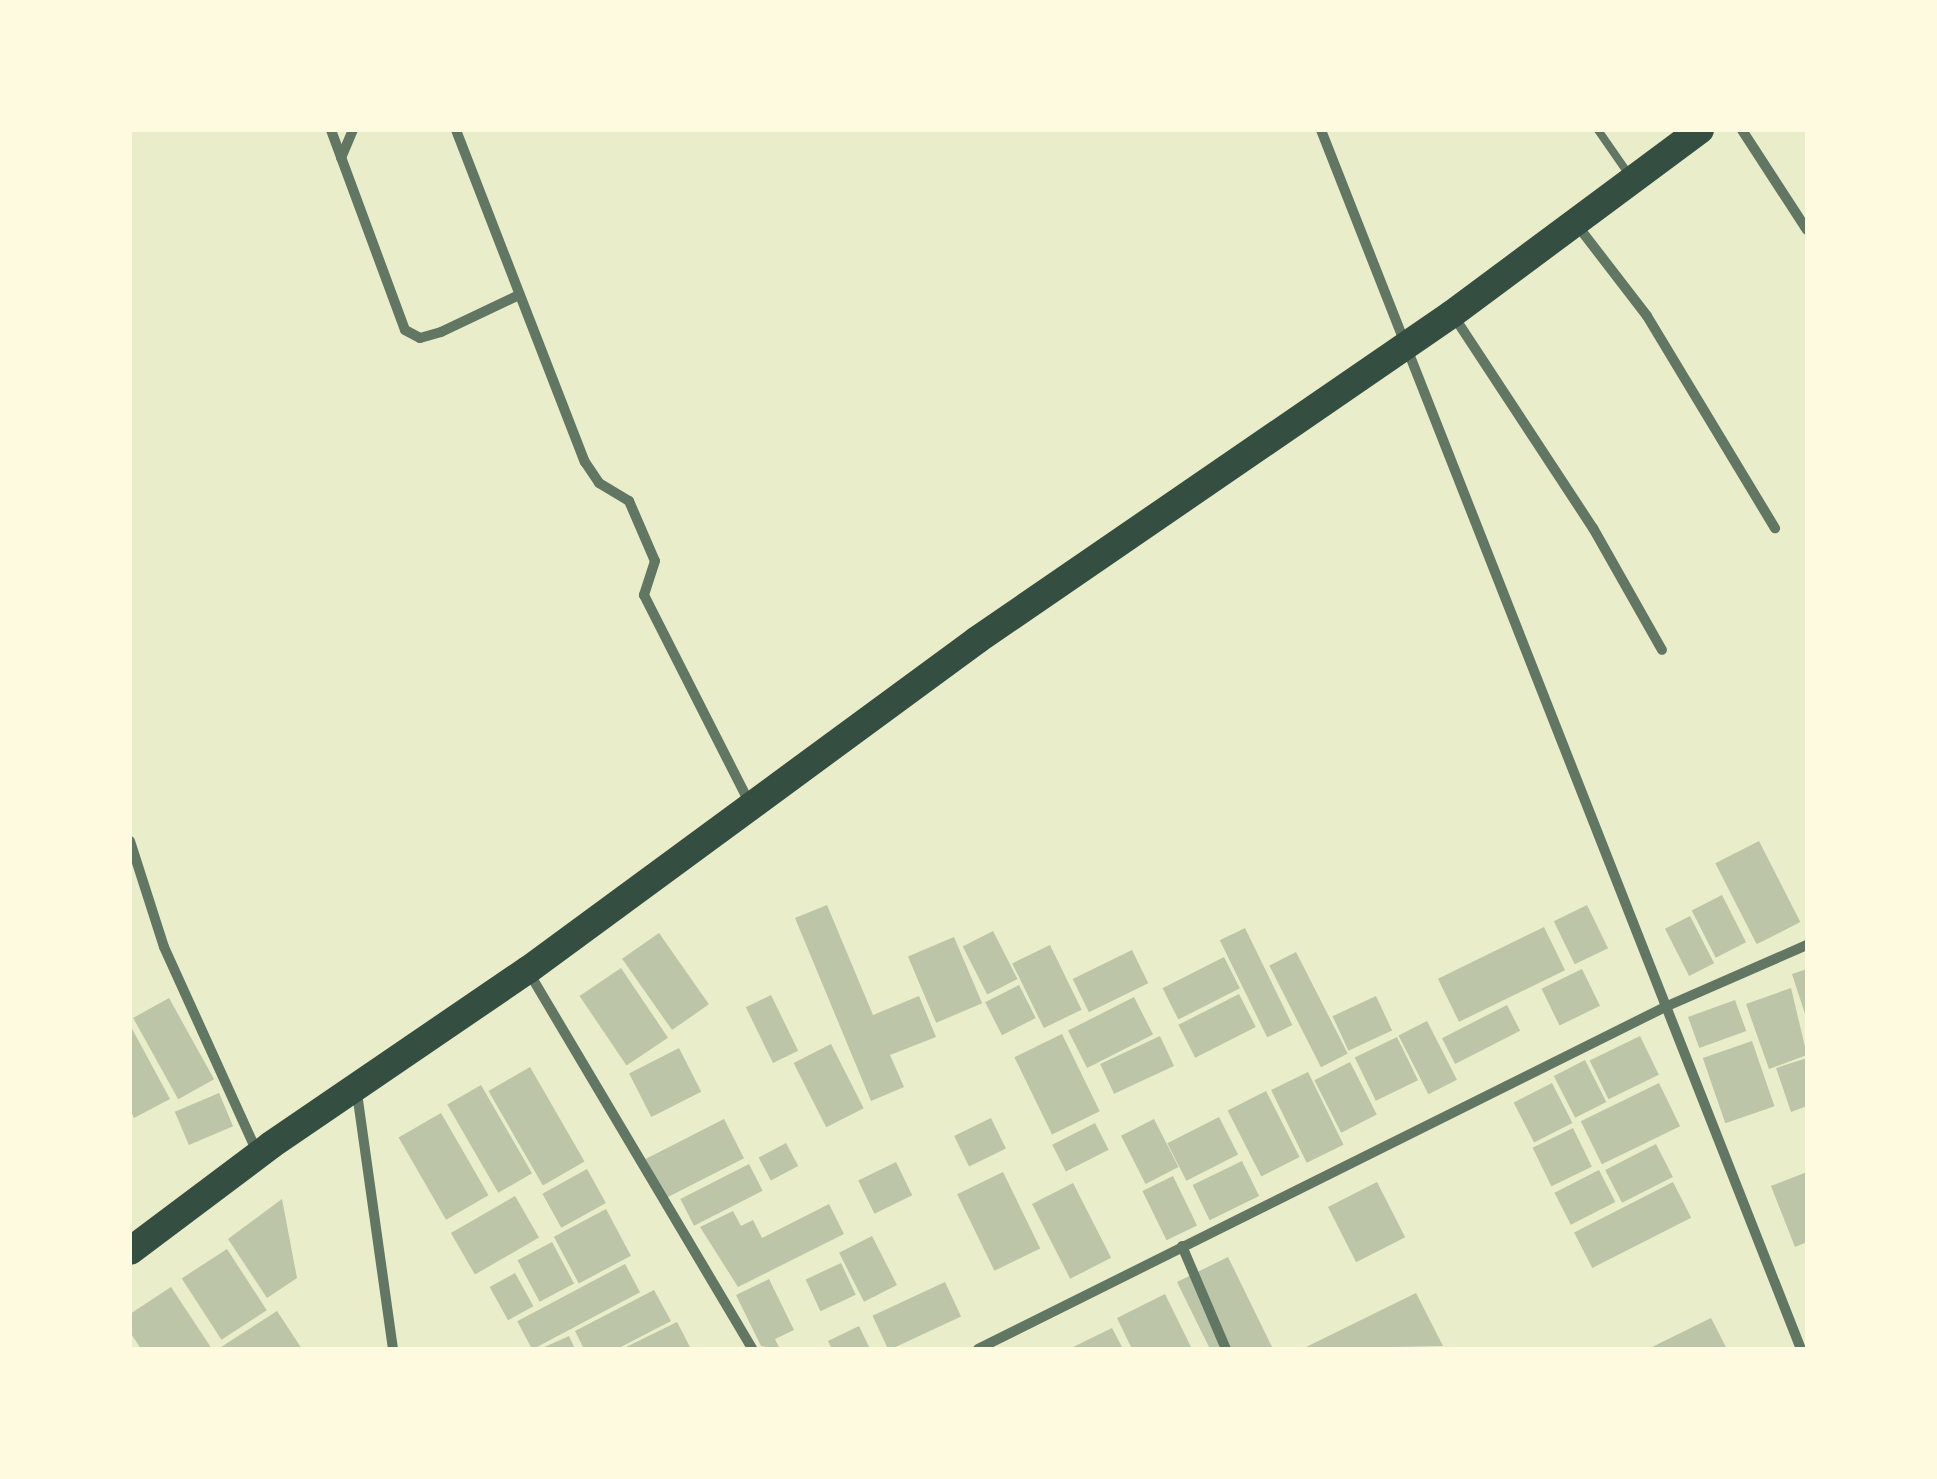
<!DOCTYPE html>
<html>
<head>
<meta charset="utf-8">
<style>
  body { margin:0 }
  #map { position:relative; width:1937px; height:1479px; overflow:hidden; background:#e9edc9; font-family:"Source Sans 3",sans-serif }
  div>[style] { position:absolute }
  .building>* { inset:0; background:#bcc5a7; transform-origin:0 0 }
  .service>* { height:8px; margin:-4px; padding:0 4px; transform-origin:4px; border-radius:4px; background:#617663 }
  .minor>* { height:10px; margin:-5px; padding:0 5px; transform-origin:5px; border-radius:5px; background:#617663 }
  .trunk>* { height:28px; margin:-14px; padding:0 14px; transform-origin:14px; border-radius:14px; background:#344e41 }
  span { translate:-50% -50%; white-space:nowrap; text-align:center; line-height:1.15; -webkit-text-stroke:8px #fefae0; paint-order:stroke }
  .frame { position:absolute; inset:0; border:132px solid #fefae0; pointer-events:none }
</style>
</head>
<body>
<div id="map">
  <div class="building">
    <div style="left:1759px;top:841px;width:91px;height:49px;rotate:63deg"></div>
    <div style="left:1722px;top:895px;width:53px;height:34px;rotate:63deg"></div>
    <div style="clip-path:polygon(827px 905px,873px 1015px,919px 996px,936px 1037px,890px 1055px,904px 1087px,871px 1101px,795px 918px)"></div>
    <div style="left:1587px;top:905px;width:48px;height:37px;rotate:64deg"></div>
    <div style="left:1690px;top:916px;width:53px;height:28px;rotate:63deg"></div>
    <div style="left:1544px;top:927px;width:48px;height:118px;rotate:64deg"></div>
    <div style="left:1245px;top:928px;width:108px;height:28px;rotate:64deg"></div>
    <div style="left:993px;top:931px;width:54px;height:34px;rotate:63deg"></div>
    <div style="left:659px;top:933px;width:87px;height:45px;rotate:55deg"></div>
    <div style="left:954px;top:937px;width:72px;height:50px;rotate:67deg"></div>
    <div style="left:1050px;top:945px;width:72px;height:42px;rotate:64deg"></div>
    <div style="left:1132px;top:950px;width:37px;height:66px;rotate:64deg"></div>
    <div style="left:1296px;top:952px;width:114px;height:30px;rotate:63deg"></div>
    <div style="left:1224px;top:957px;width:35px;height:69px;rotate:63deg"></div>
    <div style="left:621px;top:968px;width:84px;height:50px;rotate:56deg"></div>
    <div style="left:1582px;top:969px;width:41px;height:45px;rotate:64deg"></div>
    <div style="clip-path:polygon(1807px 969px,1807px 1017px,1806px 1017px,1792px 974px)"></div>
    <div style="left:1019px;top:985px;width:37px;height:38px;rotate:63deg"></div>
    <div style="clip-path:polygon(1791px 988px,1807px 1055px,1769px 1069px,1746px 1004px)"></div>
    <div style="left:1239px;top:994px;width:37px;height:68px;rotate:63deg"></div>
    <div style="left:771px;top:995px;width:62px;height:28px;rotate:64deg"></div>
    <div style="left:1376px;top:996px;width:38px;height:48px;rotate:65deg"></div>
    <div style="left:1134px;top:997px;width:42px;height:74px;rotate:63deg"></div>
    <div style="left:169px;top:998px;width:93px;height:41px;rotate:61deg"></div>
    <div style="left:1735px;top:1000px;width:33px;height:50px;rotate:70deg"></div>
    <div style="left:1507px;top:1005px;width:29px;height:73px;rotate:63deg"></div>
    <div style="left:1427px;top:1021px;width:66px;height:32px;rotate:63deg"></div>
    <div style="clip-path:polygon(130px 1025px,170px 1099px,134px 1118px,130px 1110px)"></div>
    <div style="left:1062px;top:1034px;width:86px;height:53px;rotate:64deg"></div>
    <div style="left:1160px;top:1036px;width:33px;height:66px;rotate:65deg"></div>
    <div style="left:1640px;top:1036px;width:43px;height:56px;rotate:64deg"></div>
    <div style="left:1397px;top:1037px;width:48px;height:47px;rotate:64deg"></div>
    <div style="left:1752px;top:1041px;width:69px;height:52px;rotate:71deg"></div>
    <div style="left:831px;top:1044px;width:72px;height:42px;rotate:63deg"></div>
    <div style="left:679px;top:1048px;width:49px;height:56px;rotate:63deg"></div>
    <div style="clip-path:polygon(1807px 1058px,1807px 1106px,1791px 1112px,1776px 1068px)"></div>
    <div style="left:1585px;top:1060px;width:47px;height:35px;rotate:63deg"></div>
    <div style="left:1350px;top:1062px;width:59px;height:40px;rotate:63deg"></div>
    <div style="left:530px;top:1067px;width:109px;height:48px;rotate:60deg"></div>
    <div style="left:1308px;top:1072px;width:81px;height:41px;rotate:64deg"></div>
    <div style="left:1552px;top:1083px;width:45px;height:43px;rotate:63deg"></div>
    <div style="left:1659px;top:1083px;width:48px;height:87px;rotate:64deg"></div>
    <div style="left:481px;top:1085px;width:102px;height:39px;rotate:60deg"></div>
    <div style="left:1266px;top:1091px;width:74px;height:43px;rotate:63deg"></div>
    <div style="left:219px;top:1093px;width:36px;height:48px;rotate:67deg"></div>
    <div style="left:441px;top:1113px;width:95px;height:49px;rotate:60deg"></div>
    <div style="left:1219px;top:1117px;width:42px;height:58px;rotate:63deg"></div>
    <div style="left:991px;top:1118px;width:34px;height:41px;rotate:64deg"></div>
    <div style="left:724px;top:1119px;width:44px;height:88px;rotate:63deg"></div>
    <div style="left:1154px;top:1119px;width:54px;height:37px;rotate:63deg"></div>
    <div style="left:1095px;top:1123px;width:30px;height:48px;rotate:63deg"></div>
    <div style="left:1573px;top:1128px;width:43px;height:45px;rotate:64deg"></div>
    <div style="left:786px;top:1143px;width:26px;height:31px;rotate:62deg"></div>
    <div style="left:1656px;top:1144px;width:37px;height:57px;rotate:63deg"></div>
    <div style="left:1242px;top:1161px;width:39px;height:55px;rotate:64deg"></div>
    <div style="left:896px;top:1162px;width:37px;height:42px;rotate:64deg"></div>
    <div style="left:749px;top:1164px;width:30px;height:77px;rotate:63deg"></div>
    <div style="left:587px;top:1169px;width:39px;height:51px;rotate:61deg"></div>
    <div style="left:1599px;top:1170px;width:36px;height:50px;rotate:63deg"></div>
    <div style="left:1003px;top:1172px;width:85px;height:51px;rotate:64deg"></div>
    <div style="clip-path:polygon(1807px 1172px,1807px 1242px,1795px 1247px,1771px 1186px)"></div>
    <div style="left:1173px;top:1176px;width:55px;height:34px;rotate:64deg"></div>
    <div style="left:1377px;top:1182px;width:62px;height:55px;rotate:63deg"></div>
    <div style="left:1673px;top:1182px;width:40px;height:111px;rotate:63deg"></div>
    <div style="left:1073px;top:1183px;width:84px;height:46px;rotate:63deg"></div>
    <div style="left:515px;top:1196px;width:48px;height:74px;rotate:60deg"></div>
    <div style="clip-path:polygon(282px 1199px,297px 1278px,267px 1298px,228px 1239px)"></div>
    <div style="clip-path:polygon(829px 1204px,844px 1234px,738px 1287px,700px 1227px,733px 1211px,741px 1226px,753px 1220px,762px 1238px)"></div>
    <div style="left:606px;top:1209px;width:53px;height:59px;rotate:62deg"></div>
    <div style="left:872px;top:1236px;width:55px;height:37px;rotate:63deg"></div>
    <div style="left:552px;top:1242px;width:47px;height:39px;rotate:62deg"></div>
    <div style="left:227px;top:1249px;width:73px;height:54px;rotate:57deg"></div>
    <div style="clip-path:polygon(1228px 1257px,1273px 1349px,1210px 1349px,1177px 1282px)"></div>
    <div style="left:841px;top:1263px;width:35px;height:39px;rotate:65deg"></div>
    <div style="left:625px;top:1264px;width:32px;height:122px;rotate:62deg"></div>
    <div style="left:515px;top:1273px;width:38px;height:29px;rotate:61deg"></div>
    <div style="clip-path:polygon(769px 1279px,794px 1330px,775px 1339px,780px 1349px,761px 1346px,736px 1295px)"></div>
    <div style="left:945px;top:1282px;width:38px;height:80px;rotate:65deg"></div>
    <div style="clip-path:polygon(171px 1287px,212px 1349px,141px 1349px,130px 1332px,130px 1314px)"></div>
    <div style="clip-path:polygon(654px 1290px,671px 1321px,617px 1349px,584px 1349px,575px 1331px)"></div>
    <div style="clip-path:polygon(1416px 1293px,1443px 1346px,1302px 1349px)"></div>
    <div style="clip-path:polygon(1165px 1294px,1192px 1349px,1132px 1349px,1117px 1318px)"></div>
    <div style="clip-path:polygon(277px 1311px,302px 1349px,218px 1349px)"></div>
    <div style="clip-path:polygon(1711px 1318px,1727px 1349px,1648px 1349px)"></div>
    <div style="clip-path:polygon(677px 1322px,691px 1349px,622px 1349px)"></div>
    <div style="clip-path:polygon(859px 1326px,870px 1349px,832px 1349px,828px 1341px)"></div>
    <div style="clip-path:polygon(1112px 1328px,1123px 1349px,1069px 1349px)"></div>
    <div style="clip-path:polygon(569px 1336px,575px 1349px,540px 1349px)"></div>
  </div>
  <div class="service">
    <div style="left:1598px;top:130px;width:56px;rotate:55.2deg"></div>
  </div>
  <div class="minor">
    <div style="left:331px;top:130px;width:213px;rotate:69.7deg"></div>
    <div style="left:405px;top:330px;width:17px;rotate:28deg"></div>
    <div style="left:420px;top:338px;width:22px;rotate:-16deg"></div>
    <div style="left:441px;top:332px;width:86px;rotate:-25.4deg"></div>
    <div style="left:456px;top:130px;width:356px;rotate:68.8deg"></div>
    <div style="left:585px;top:462px;width:25px;rotate:56deg"></div>
    <div style="left:599px;top:483px;width:35px;rotate:31deg"></div>
    <div style="left:629px;top:501px;width:65px;rotate:66.6deg"></div>
    <div style="left:655px;top:561px;width:36px;rotate:108deg"></div>
    <div style="left:644px;top:595px;width:237px;rotate:63.1deg"></div>
    <div style="left:1321px;top:130px;width:1310px;rotate:68.51deg"></div>
    <div style="left:1742px;top:130px;width:119px;rotate:57deg"></div>
    <div style="left:341px;top:158px;width:30px;rotate:-67deg"></div>
    <div style="left:1577px;top:225px;width:115px;rotate:52.4deg"></div>
    <div style="left:1647px;top:316px;width:248px;rotate:58.9deg"></div>
    <div style="left:1453px;top:315px;width:255px;rotate:56.7deg"></div>
    <div style="left:1593px;top:528px;width:140px;rotate:60.5deg"></div>
    <div style="left:130px;top:841px;width:111px;rotate:72.2deg"></div>
    <div style="left:164px;top:947px;width:227px;rotate:65.6deg"></div>
    <div style="left:528px;top:971px;width:439px;rotate:59.3deg"></div>
    <div style="left:357px;top:1093px;width:259px;rotate:82deg"></div>
    <div style="left:1182px;top:1246px;width:112px;rotate:66.9deg"></div>
    <div style="left:978px;top:1349px;width:767px;rotate:-26.46deg"></div>
    <div style="left:1665px;top:1007px;width:155px;rotate:-23.6deg"></div>
  </div>
  <div class="trunk">
    <div style="left:130px;top:1251px;width:176px;rotate:-36.9deg"></div>
    <div style="left:271px;top:1145px;width:311px;rotate:-34.3deg"></div>
    <div style="left:528px;top:970px;width:557px;rotate:-36.31deg"></div>
    <div style="left:977px;top:640px;width:576px;rotate:-34.46deg"></div>
    <div style="left:1452px;top:314px;width:309px;rotate:-36.6deg"></div>
  </div>
  <div class="frame"></div>
</div>
</body>
</html>
